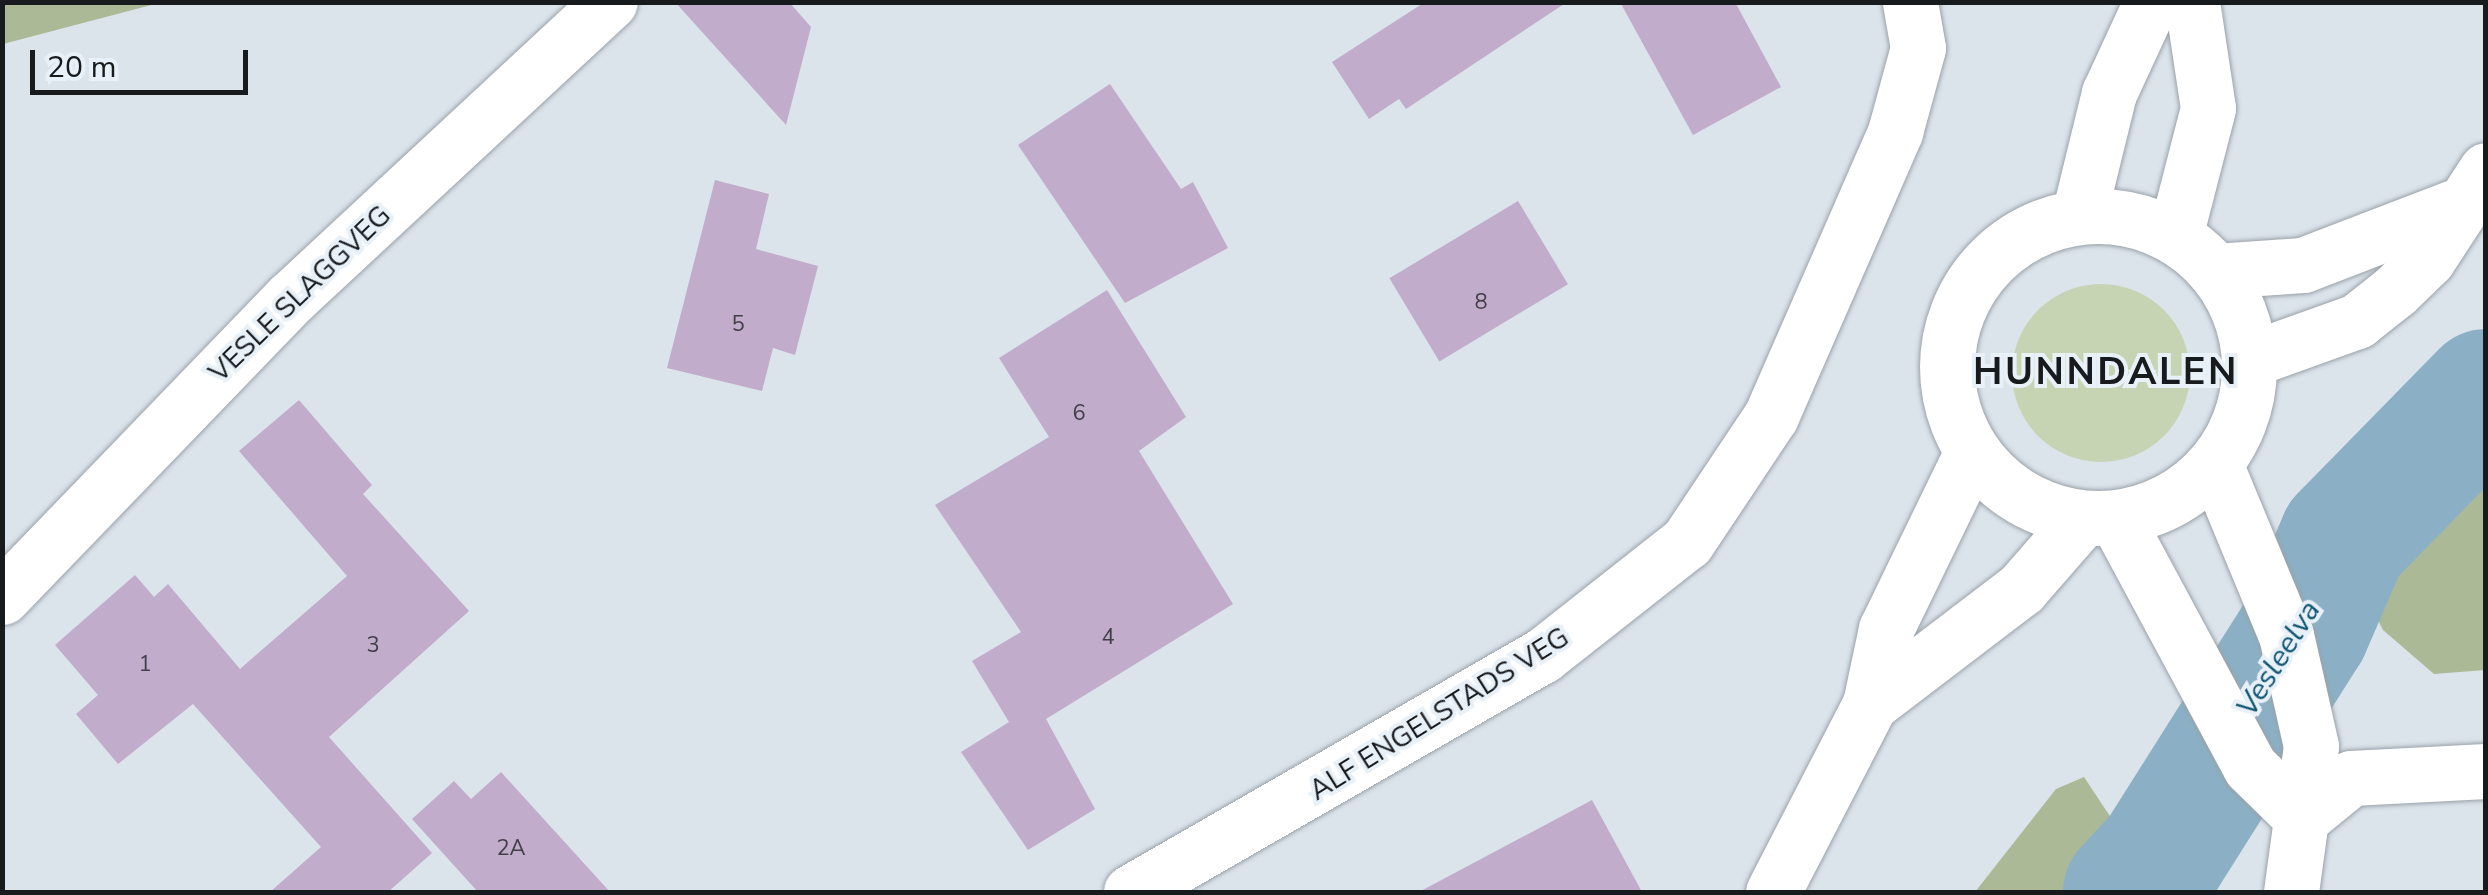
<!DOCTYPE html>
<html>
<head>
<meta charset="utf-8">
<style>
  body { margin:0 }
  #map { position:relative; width:2488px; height:895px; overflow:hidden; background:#dbe3eb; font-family:"Nunito Sans",sans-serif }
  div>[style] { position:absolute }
  .green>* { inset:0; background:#c7d4b3 }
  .round { border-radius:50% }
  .forest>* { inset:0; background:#abb996 }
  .river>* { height:130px; margin:-65px; padding:0 65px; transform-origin:65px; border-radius:65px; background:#8bb0c5 }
  .building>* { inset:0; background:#c2accb; transform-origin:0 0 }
  .roads { filter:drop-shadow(0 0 2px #9aa2a9) drop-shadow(0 0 2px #9aa2a9) }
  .street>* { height:55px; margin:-27.5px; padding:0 27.5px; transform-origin:27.5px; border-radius:27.5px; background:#fff }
  .secondary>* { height:55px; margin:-27.5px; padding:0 27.5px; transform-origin:27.5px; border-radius:27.5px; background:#fff }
  .primary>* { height:55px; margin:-27.5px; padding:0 27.5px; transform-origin:27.5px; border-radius:27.5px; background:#fff }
  .primary>.ring { margin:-27.5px; padding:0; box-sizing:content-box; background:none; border:55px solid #fff; border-radius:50% }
  span { translate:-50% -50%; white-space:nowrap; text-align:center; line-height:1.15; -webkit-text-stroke:8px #e8f0f8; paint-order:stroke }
  .number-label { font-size:22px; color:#423f49 }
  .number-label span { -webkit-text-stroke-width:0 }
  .street-label { font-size:28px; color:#181b1e }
  .water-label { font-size:30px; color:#105572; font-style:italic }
  .district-label { font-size:38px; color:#181b1e; font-weight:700; letter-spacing:2.5px }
  .frame { position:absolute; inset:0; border:5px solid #181b1e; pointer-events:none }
  .scale { position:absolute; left:30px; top:50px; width:218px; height:45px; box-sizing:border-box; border:5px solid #181b1e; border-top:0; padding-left:12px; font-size:30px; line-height:35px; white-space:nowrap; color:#181b1e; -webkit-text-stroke:8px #e8f0f8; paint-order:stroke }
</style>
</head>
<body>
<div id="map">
  <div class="green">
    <div class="round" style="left:2012px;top:284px;width:178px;height:178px"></div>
  </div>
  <div class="forest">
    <div style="clip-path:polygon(3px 2px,159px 2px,159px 3px,3px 44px)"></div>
    <div style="clip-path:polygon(2485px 470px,2485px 670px,2434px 674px,2383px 630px,2368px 601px,2370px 570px)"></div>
    <div style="clip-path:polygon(2084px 777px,2160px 892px,1975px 892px,2056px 789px)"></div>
  </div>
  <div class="river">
    <div style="left:2128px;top:892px;width:50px;rotate:-47.4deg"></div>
    <div style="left:2162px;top:855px;width:267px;rotate:-57.7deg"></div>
    <div style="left:2305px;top:629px;width:98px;rotate:-66.6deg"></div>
    <div style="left:2344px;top:539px;width:203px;rotate:-45.6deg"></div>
  </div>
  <div class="building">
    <div style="clip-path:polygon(675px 2px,789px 2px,811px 27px,786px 125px)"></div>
    <div style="clip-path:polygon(1425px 2px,1567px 2px,1406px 109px,1399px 99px,1369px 119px,1332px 62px)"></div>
    <div style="clip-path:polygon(1620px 2px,1735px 2px,1781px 87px,1693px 135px)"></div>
    <div style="clip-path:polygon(1110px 84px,1181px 189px,1193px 182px,1228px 248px,1125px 303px,1018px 145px)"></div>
    <div style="clip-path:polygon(715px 180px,769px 194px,756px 249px,818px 266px,795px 355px,773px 348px,762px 391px,667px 368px)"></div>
    <div style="left:1518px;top:201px;width:97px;height:150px;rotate:59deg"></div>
    <div style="clip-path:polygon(1107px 290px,1186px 417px,1139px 451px,1233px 604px,1046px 719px,1095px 809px,1028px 850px,961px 752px,1009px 722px,972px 661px,1021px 632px,935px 505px,1049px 437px,999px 358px)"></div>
    <div style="clip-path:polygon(299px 400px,372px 485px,363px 494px,469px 611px,329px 737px,432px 853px,388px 892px,270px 892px,321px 847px,193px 704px,118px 764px,76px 714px,98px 695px,55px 645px,135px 575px,154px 597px,168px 584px,240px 669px,347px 576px,239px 451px)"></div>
    <div style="clip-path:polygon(501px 772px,610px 892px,478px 892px,412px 819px,454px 781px,471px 799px)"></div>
    <div style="clip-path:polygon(1592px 800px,1642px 892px,1419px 892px)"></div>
  </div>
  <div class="roads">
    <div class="street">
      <div style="left:2px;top:597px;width:416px;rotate:-46deg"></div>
      <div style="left:291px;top:298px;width:435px;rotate:-42.9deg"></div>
      <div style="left:2302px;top:818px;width:63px;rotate:-39.2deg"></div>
      <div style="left:2351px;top:778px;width:135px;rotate:-3deg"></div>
      <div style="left:1131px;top:892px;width:474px;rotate:-29.9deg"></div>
      <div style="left:1542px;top:656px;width:184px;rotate:-38.2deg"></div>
      <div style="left:1687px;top:542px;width:151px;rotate:-56.3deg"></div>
      <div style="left:1771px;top:416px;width:310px;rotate:-66.4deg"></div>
      <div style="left:1895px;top:132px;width:87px;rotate:-74.7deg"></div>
      <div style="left:1918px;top:48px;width:47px;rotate:-99.9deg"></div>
    </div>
    <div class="secondary">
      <div style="left:2079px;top:215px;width:126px;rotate:-76.2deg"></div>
      <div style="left:2109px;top:93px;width:100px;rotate:-65.2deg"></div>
      <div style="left:2175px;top:236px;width:132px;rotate:-75.5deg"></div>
      <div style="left:2208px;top:108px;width:107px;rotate:-98.6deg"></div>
      <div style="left:2215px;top:464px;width:185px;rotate:67.5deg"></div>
      <div style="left:2286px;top:635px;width:114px;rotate:77.3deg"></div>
      <div style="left:2311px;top:746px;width:147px;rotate:97.8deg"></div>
      <div style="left:2116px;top:518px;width:283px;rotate:61.7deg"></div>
      <div style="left:2250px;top:767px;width:73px;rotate:44.4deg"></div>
    </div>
    <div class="primary">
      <div class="ring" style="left:1947px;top:216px;width:247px;height:247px"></div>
      <div style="left:2215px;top:271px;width:88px;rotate:-3.9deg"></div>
      <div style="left:2303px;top:265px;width:162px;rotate:-21deg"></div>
      <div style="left:2251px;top:359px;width:113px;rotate:-19.7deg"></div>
      <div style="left:2357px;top:321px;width:48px;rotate:-38.3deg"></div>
      <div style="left:2395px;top:291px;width:46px;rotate:-44.1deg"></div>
      <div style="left:2428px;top:259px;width:106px;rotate:-56.9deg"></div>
      <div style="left:1870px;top:704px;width:190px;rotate:-37.3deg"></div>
      <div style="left:2021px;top:589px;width:93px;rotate:-48.9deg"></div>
      <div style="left:1773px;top:892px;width:212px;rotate:-62.7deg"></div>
      <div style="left:1870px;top:704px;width:77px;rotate:-78deg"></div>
      <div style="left:1886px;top:629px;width:197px;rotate:-64.1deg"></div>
    </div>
  </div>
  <div class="number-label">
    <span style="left:1481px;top:303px">8</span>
    <span style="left:738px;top:325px">5</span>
    <span style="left:1079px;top:414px">6</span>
    <span style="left:1108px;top:638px">4</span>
    <span style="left:373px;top:646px">3</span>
    <span style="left:145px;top:665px">1</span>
    <span style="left:511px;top:849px">2A</span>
  </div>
  <div class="street-label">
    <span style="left:300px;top:294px;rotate:-44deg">VESLE SLAGGVEG</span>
    <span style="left:1439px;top:714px;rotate:-32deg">ALF ENGELSTADS VEG</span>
  </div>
  <div class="water-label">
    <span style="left:2279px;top:659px;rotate:-58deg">Vesleelva</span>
  </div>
  <div class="district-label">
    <span style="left:2106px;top:372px">HUNNDALEN</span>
  </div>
  <div class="frame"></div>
  <div class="scale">20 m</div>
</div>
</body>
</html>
